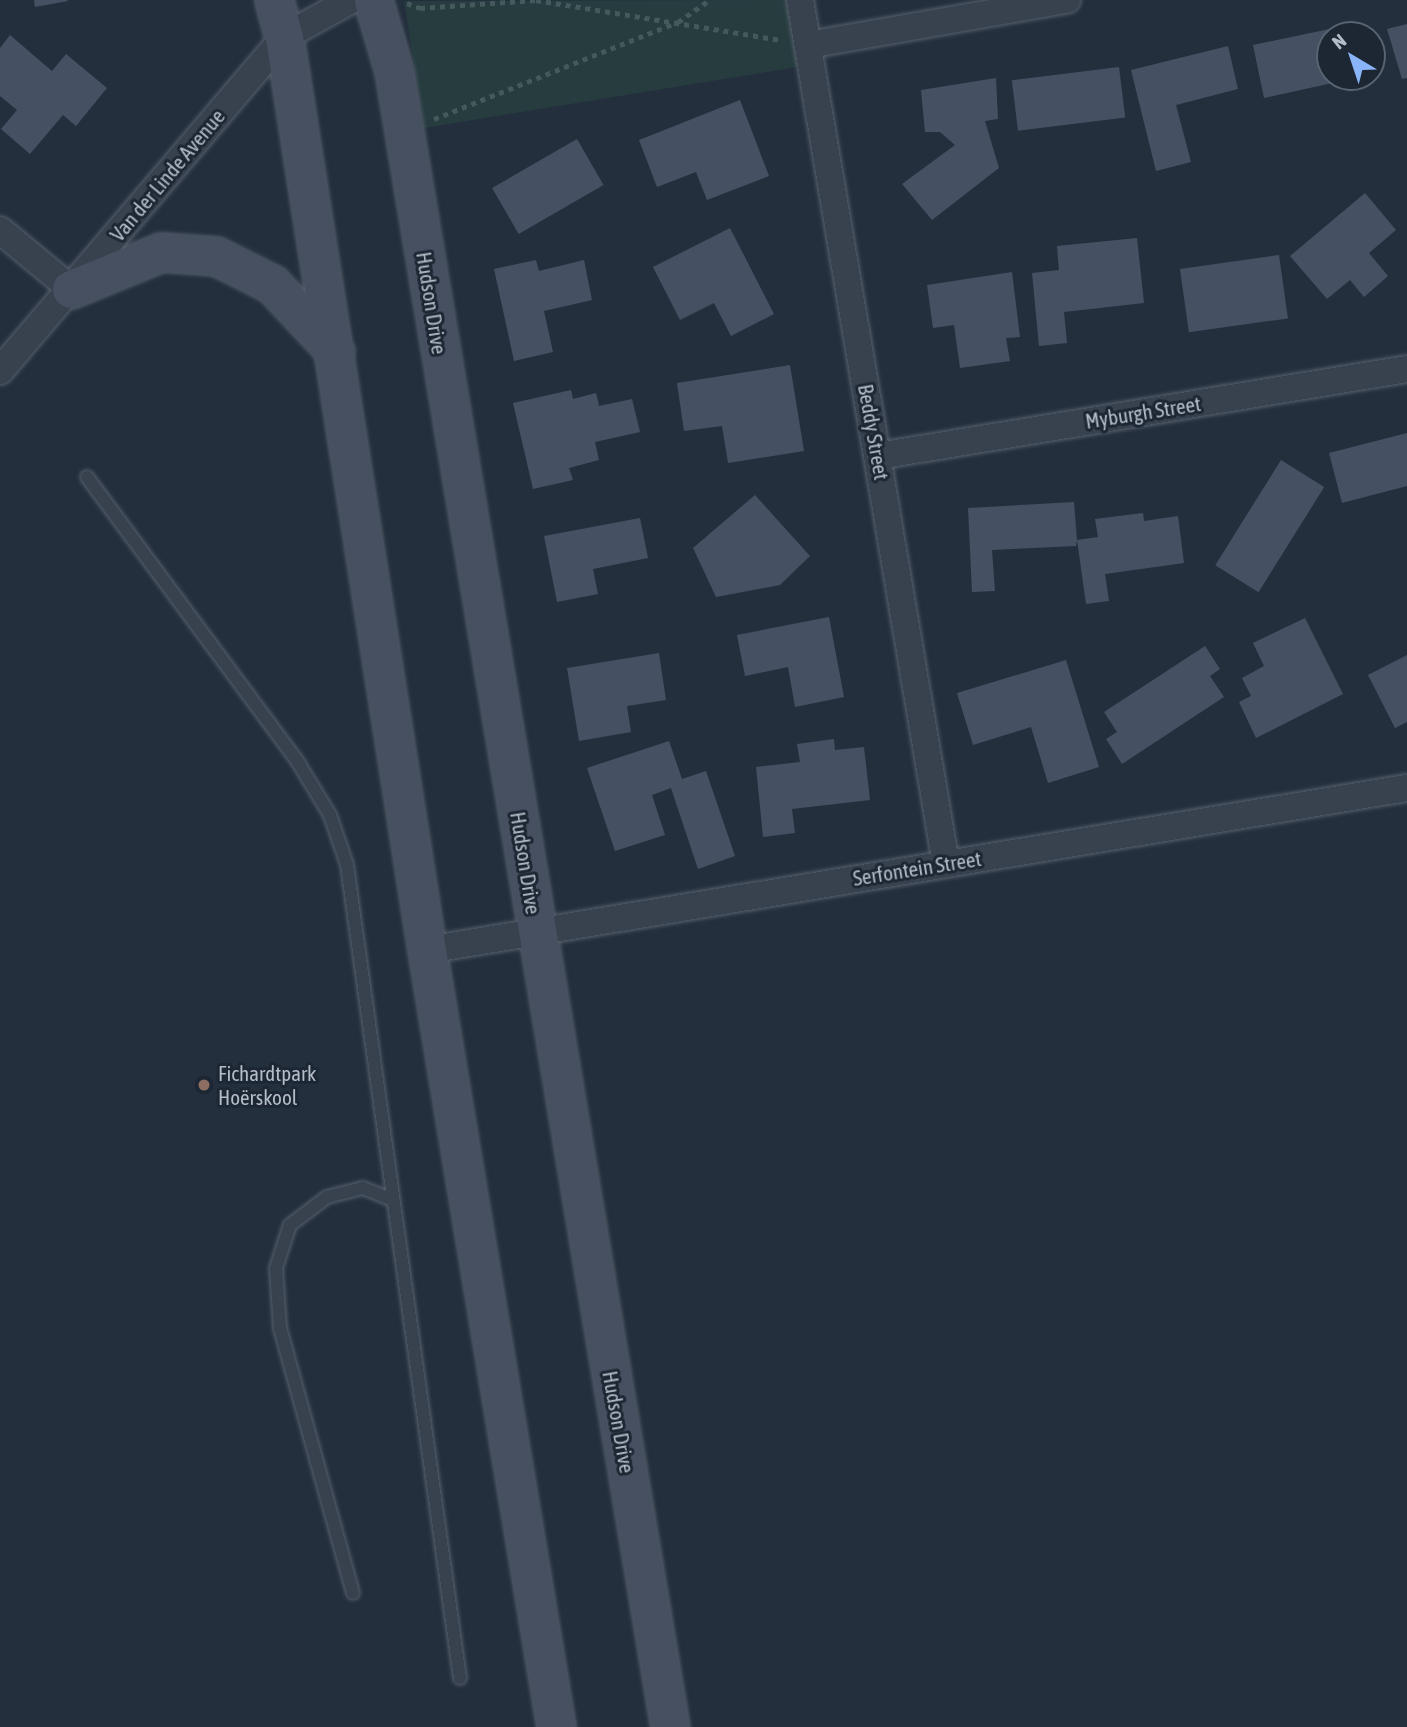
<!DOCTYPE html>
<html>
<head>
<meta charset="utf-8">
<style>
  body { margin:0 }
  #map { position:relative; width:1407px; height:1727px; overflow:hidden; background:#242f3e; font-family:"Asap Condensed",sans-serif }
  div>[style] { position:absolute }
  .green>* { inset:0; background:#263c3f }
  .building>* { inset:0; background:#455162; transform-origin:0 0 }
  .path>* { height:4.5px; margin-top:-2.25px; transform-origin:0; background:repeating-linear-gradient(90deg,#44595c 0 5px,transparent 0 10px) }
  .roads { filter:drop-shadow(0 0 2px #565f6c) drop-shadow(0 0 2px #565f6c) }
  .lane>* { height:12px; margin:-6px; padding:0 6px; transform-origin:6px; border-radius:6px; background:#38414e }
  .street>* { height:26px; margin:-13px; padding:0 13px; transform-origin:13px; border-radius:13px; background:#38414e }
  .secondary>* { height:37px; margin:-18.5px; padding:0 18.5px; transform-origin:18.5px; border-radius:18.5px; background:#465061 }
  .dots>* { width:19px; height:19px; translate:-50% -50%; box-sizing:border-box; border:4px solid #1d2633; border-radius:50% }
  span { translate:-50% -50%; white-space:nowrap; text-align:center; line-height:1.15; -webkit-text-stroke:6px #1d2633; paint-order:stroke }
  .street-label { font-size:21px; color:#b4bcc9 }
  .poi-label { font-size:21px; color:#b4bcc9 }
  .left { translate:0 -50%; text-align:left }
  .north { position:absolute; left:1316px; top:21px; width:70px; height:70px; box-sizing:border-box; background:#1d2633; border:2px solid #59626f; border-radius:50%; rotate:321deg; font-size:19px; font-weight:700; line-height:28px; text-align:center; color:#b4bcc9 }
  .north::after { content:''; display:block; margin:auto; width:24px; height:32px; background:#8ab4f8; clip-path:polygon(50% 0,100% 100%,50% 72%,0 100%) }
</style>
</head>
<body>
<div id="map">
  <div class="green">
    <div style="clip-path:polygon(792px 0,803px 66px,424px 128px,404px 1px)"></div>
  </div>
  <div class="building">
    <div style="clip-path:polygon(34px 0,67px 0,68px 1px,35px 7px)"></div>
    <div style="clip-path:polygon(1358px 23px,1360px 35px,1330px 35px,1330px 77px,1355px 78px,1264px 98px,1253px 45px)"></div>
    <div style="clip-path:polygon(1407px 24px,1407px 78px,1402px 79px,1387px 29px)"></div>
    <div style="clip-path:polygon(10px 35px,52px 71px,66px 54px,107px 88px,76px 126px,63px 115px,30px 154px,1px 129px,17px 110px,0 96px,0 48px)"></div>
    <div style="clip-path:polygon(1228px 46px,1238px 89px,1176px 105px,1191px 162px,1156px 171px,1131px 70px)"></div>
    <div style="left:1119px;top:67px;width:51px;height:108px;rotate:83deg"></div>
    <div style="clip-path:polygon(996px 78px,998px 119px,985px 121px,999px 168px,932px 220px,902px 184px,955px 145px,940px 132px,925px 132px,921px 90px)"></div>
    <div style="clip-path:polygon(740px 100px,769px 176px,707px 200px,696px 172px,657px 187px,639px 140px)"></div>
    <div style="left:577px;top:139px;width:53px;height:98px;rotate:60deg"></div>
    <div style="clip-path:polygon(1365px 193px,1396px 230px,1369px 253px,1388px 276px,1364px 297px,1350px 280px,1327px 299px,1290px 256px)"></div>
    <div style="clip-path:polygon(730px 228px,774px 314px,731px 336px,714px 303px,680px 320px,653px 267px)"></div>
    <div style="clip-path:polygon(1137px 238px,1144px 303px,1064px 312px,1067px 343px,1039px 346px,1032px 273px,1059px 270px,1057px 246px)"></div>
    <div style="left:1279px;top:255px;width:64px;height:100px;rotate:82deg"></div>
    <div style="clip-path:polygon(536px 260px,539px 271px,584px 260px,592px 300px,544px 311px,553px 352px,514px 361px,494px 269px)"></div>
    <div style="clip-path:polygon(1012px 272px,1020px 337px,1006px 338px,1010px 361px,960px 368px,954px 325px,933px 328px,927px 285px)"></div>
    <div style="clip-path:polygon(790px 365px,804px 451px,728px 463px,722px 426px,684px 431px,677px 383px)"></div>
    <div style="clip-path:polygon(571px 390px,573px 399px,596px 393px,599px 406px,632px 399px,640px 432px,595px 442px,599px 460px,569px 468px,573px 480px,533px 489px,513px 403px)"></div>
    <div style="clip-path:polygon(1407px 433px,1407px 486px,1342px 503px,1329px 453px)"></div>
    <div style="left:1281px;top:460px;width:51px;height:124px;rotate:32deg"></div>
    <div style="clip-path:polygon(755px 495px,810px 556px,780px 585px,716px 597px,693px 548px)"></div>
    <div style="clip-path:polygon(1074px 502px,1077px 540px,1098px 537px,1095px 519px,1143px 513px,1144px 521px,1178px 516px,1184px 563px,1105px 574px,1109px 601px,1086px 604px,1077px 540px,1076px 546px,992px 550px,995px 591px,972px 592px,968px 508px)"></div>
    <div style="clip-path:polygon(640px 518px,648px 558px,593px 569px,598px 594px,557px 602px,544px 536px)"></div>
    <div style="clip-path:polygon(829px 617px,844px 697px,795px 707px,788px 667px,745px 676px,737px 635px)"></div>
    <div style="clip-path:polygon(1305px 618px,1343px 694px,1256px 738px,1239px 702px,1251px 696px,1242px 678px,1264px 666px,1253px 643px)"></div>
    <div style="clip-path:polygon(1205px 646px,1220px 669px,1210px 676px,1224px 697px,1122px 764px,1106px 739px,1117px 732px,1104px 712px)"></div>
    <div style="clip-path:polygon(659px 653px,666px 700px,627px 706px,631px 732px,579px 741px,567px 668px)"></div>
    <div style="clip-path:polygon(1407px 655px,1407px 722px,1395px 728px,1368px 675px)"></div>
    <div style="clip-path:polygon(1066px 660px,1099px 767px,1048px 783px,1031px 727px,973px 745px,957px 693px)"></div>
    <div style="clip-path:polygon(834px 739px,835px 750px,864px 747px,870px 800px,792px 809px,795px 833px,763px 837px,756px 767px,800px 762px,797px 744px)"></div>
    <div style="clip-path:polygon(669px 741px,682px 779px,706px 771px,735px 856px,698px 869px,671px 788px,652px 795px,665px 835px,615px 851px,587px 768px)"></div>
  </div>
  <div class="path">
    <div style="left:407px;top:3px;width:14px;rotate:21deg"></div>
    <div style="left:420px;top:8px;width:116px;rotate:-3.9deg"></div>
    <div style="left:536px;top:0;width:246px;rotate:9.3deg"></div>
    <div style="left:434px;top:119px;width:263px;rotate:-21.7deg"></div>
    <div style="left:678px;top:22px;width:38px;rotate:-35deg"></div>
  </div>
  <div class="roads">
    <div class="lane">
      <div style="left:87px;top:477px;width:357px;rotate:53.5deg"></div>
      <div style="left:299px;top:764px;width:60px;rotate:58.7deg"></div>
      <div style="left:330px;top:815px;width:53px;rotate:71.2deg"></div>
      <div style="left:347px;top:865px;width:821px;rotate:82.09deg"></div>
      <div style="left:353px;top:1593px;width:275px;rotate:-105.4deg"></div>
      <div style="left:280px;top:1328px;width:60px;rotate:-93.8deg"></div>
      <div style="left:276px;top:1268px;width:45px;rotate:-72deg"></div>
      <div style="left:290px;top:1225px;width:46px;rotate:-37.1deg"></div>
      <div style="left:327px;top:1197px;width:37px;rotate:-14deg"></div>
      <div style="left:363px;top:1188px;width:31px;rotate:22deg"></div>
    </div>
    <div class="street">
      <div style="left:800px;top:0;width:876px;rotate:80.41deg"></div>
      <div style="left:808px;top:45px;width:263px;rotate:-9.9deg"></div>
      <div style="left:0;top:230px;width:92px;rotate:39.7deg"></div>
      <div style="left:0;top:371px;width:438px;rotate:-49.6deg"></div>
      <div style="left:284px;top:37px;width:77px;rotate:-28.9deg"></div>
      <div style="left:878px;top:456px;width:536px;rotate:-9.34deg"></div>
      <div style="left:427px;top:950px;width:993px;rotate:-9.39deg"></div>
    </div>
    <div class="secondary">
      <div style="left:274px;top:0;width:38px;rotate:75deg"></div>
      <div style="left:284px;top:37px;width:924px;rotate:81.1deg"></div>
      <div style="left:427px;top:950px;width:788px;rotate:80.57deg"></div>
      <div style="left:373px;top:0;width:74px;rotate:73.5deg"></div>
      <div style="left:394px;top:71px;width:1679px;rotate:80.54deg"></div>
      <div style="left:71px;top:289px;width:97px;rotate:-22.3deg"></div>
      <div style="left:161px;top:252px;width:55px;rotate:4.2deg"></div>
      <div style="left:216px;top:256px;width:63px;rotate:26.6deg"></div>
      <div style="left:272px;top:284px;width:92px;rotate:46.8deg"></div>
    </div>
  </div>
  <div class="dots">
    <div style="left:204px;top:1085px;background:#8d6e63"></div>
  </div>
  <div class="street-label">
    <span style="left:167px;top:175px;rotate:-50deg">Van der Linde Avenue</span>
    <span style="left:432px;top:303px;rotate:81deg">Hudson Drive</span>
    <span style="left:1143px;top:412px;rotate:-9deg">Myburgh Street</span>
    <span style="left:874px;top:432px;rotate:80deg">Beddy Street</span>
    <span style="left:526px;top:863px;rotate:81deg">Hudson Drive</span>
    <span style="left:917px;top:868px;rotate:-9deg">Serfontein Street</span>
    <span style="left:619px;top:1422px;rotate:80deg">Hudson Drive</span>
  </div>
  <div class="poi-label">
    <span class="left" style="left:218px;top:1085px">Fichardtpark<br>Hoërskool</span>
  </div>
  <div class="north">N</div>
</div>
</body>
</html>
